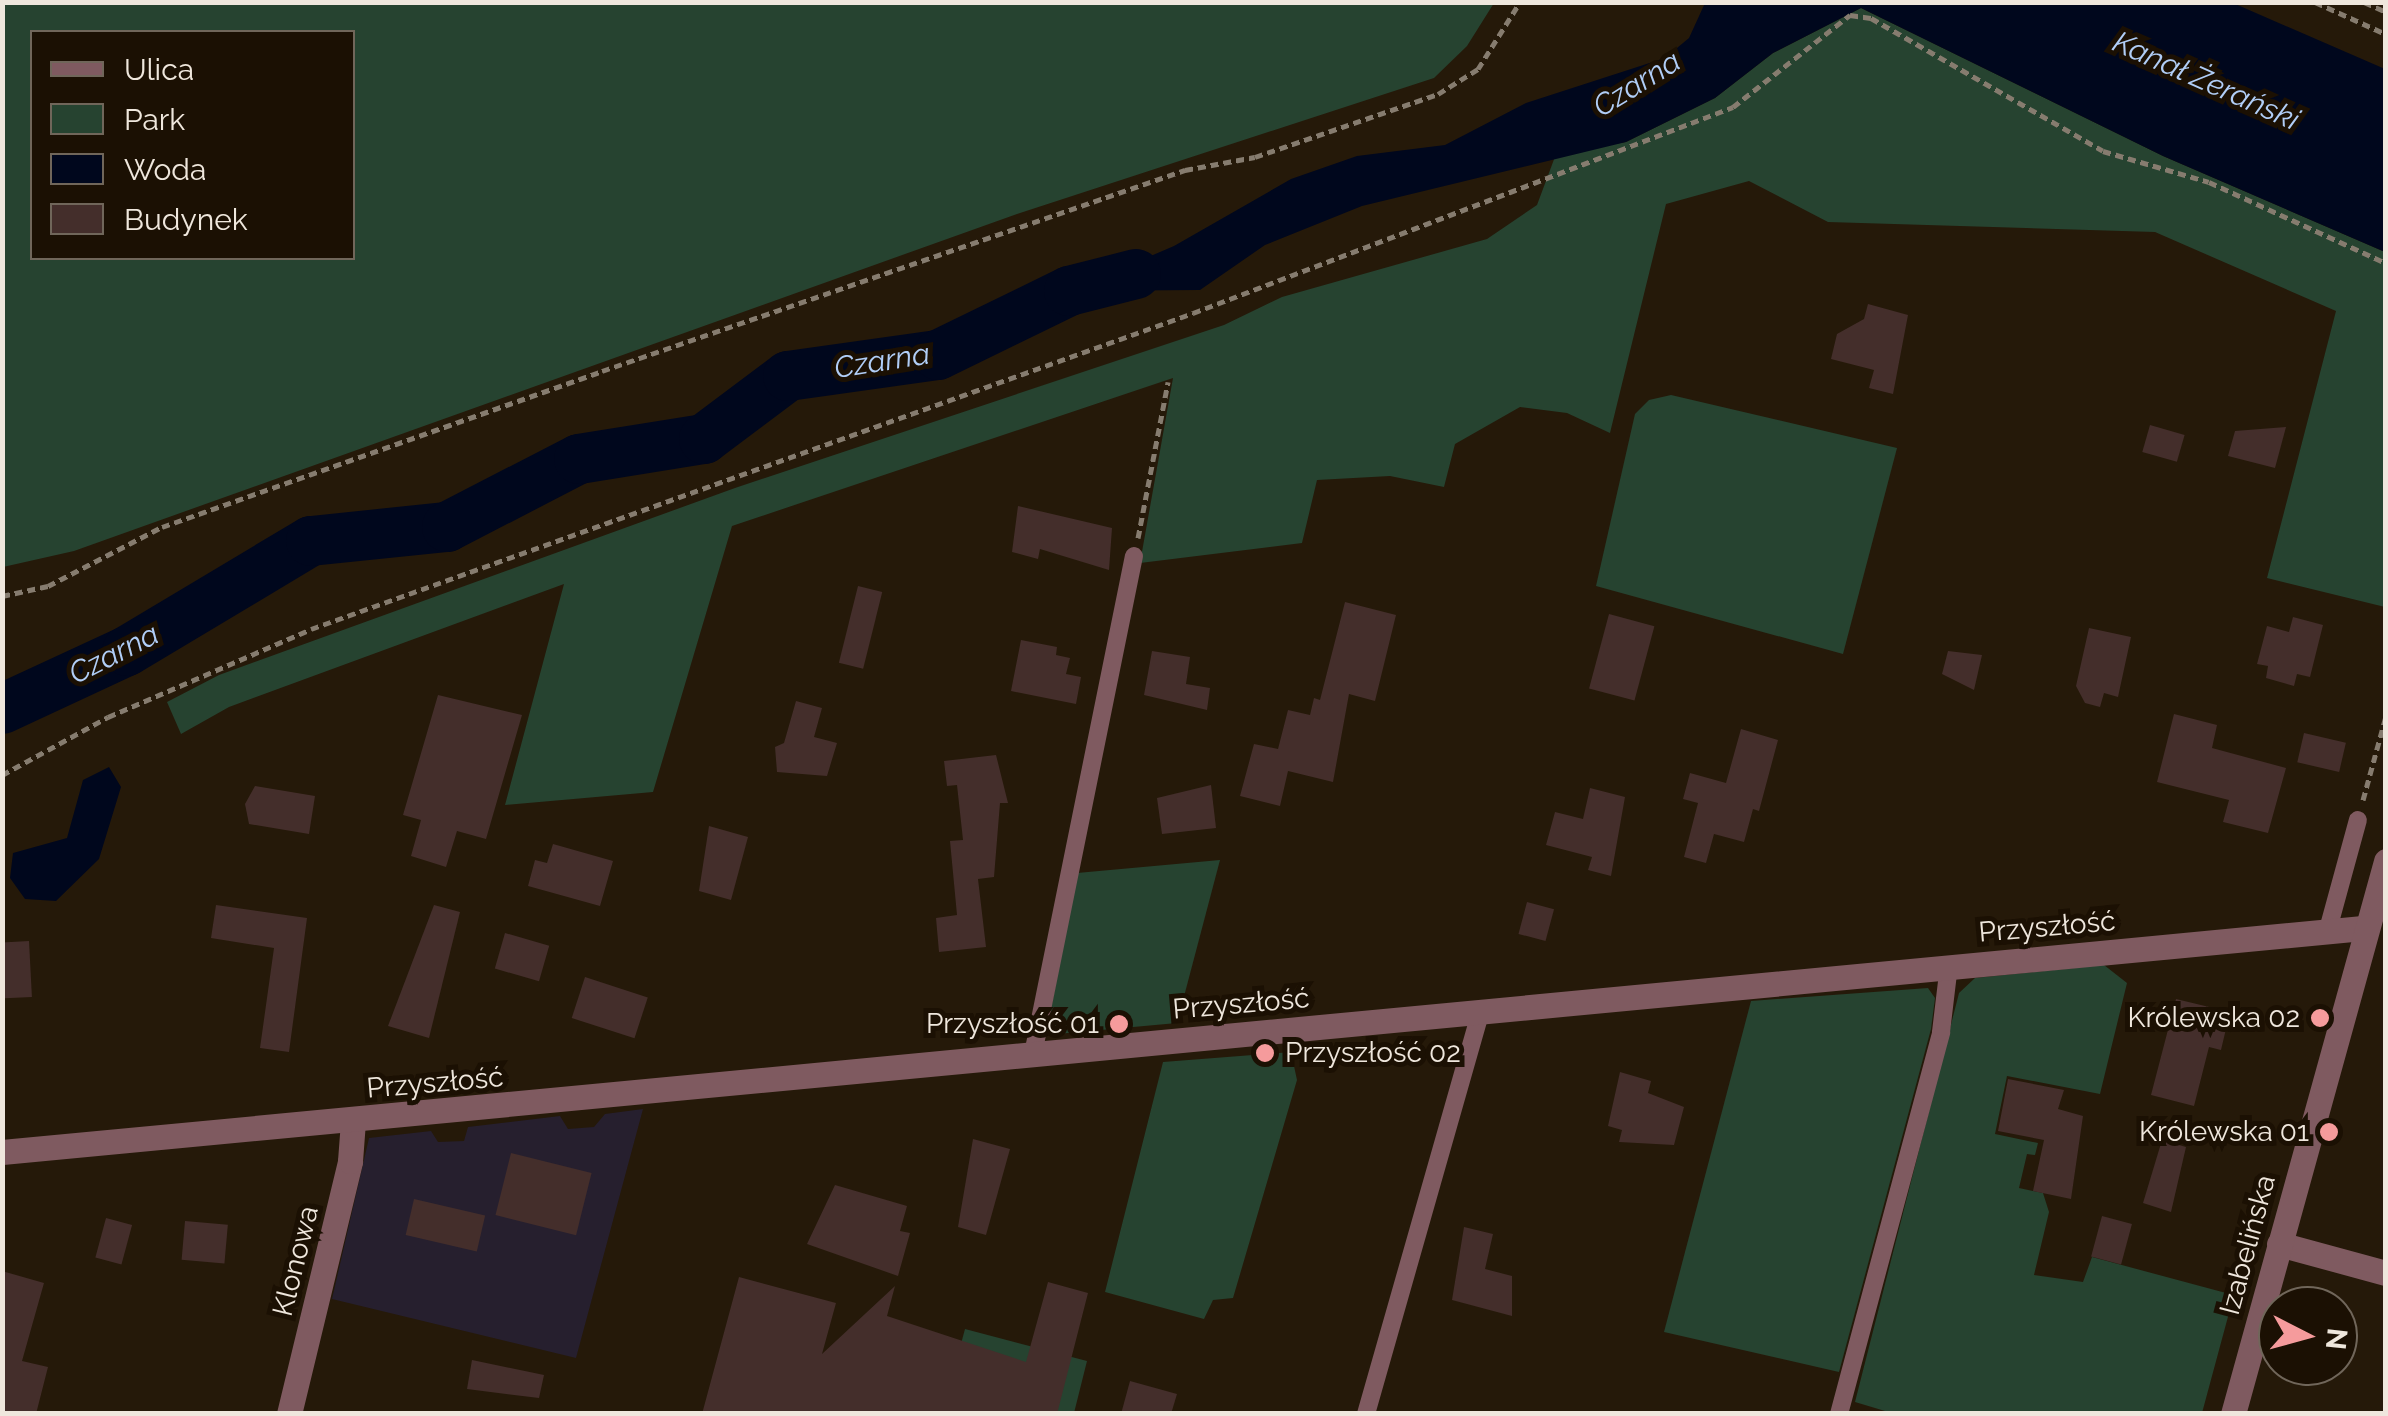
<!DOCTYPE html>
<html>
<head>
<meta charset="utf-8">
<style>
  body { margin:0 }
  #map { position:relative; width:2388px; height:1416px; overflow:hidden; background:#251909; font-family:Raleway,sans-serif }
  div>[style] { position:absolute }
  .commercial>* { inset:0; background:#261f2e }
  .green>* { inset:0; background:#264330 }
  .water>* { inset:0; background:#00071d }
  .river>* { height:50px; margin:-25px; padding:0 25px; transform-origin:25px; border-radius:25px; background:#00071d }
  .building>* { inset:0; background:#442e2b; transform-origin:0 0 }
  .path>* { height:5px; margin-top:-2.5px; transform-origin:0; background:repeating-linear-gradient(90deg,#867c6f 0 8px,transparent 0 13px) }
  .service>* { height:18px; margin:-9px; padding:0 9px; transform-origin:9px; border-radius:9px; background:#7f5a60 }
  .minor>* { height:25px; margin:-12.5px; padding:0 12.5px; transform-origin:12.5px; border-radius:12.5px; background:#7f5a60 }
  .tertiary>* { height:25px; margin:-12.5px; padding:0 12.5px; transform-origin:12.5px; border-radius:12.5px; background:#7f5a60 }
  .dots>* { width:28px; height:28px; translate:-50% -50%; box-sizing:border-box; border:5px solid #1b1003; border-radius:50% }
  span { translate:-50% -50%; white-space:nowrap; text-align:center; line-height:1.15; -webkit-text-stroke:10px #1b1003; paint-order:stroke }
  .street-label { font-size:28px; color:#efe7dd }
  .poi-label { font-size:28px; color:#efe7dd }
  .right { translate:-100% -50%; text-align:right }
  .left { translate:0 -50%; text-align:left }
  .water-label { font-size:30px; color:#b1cef7; font-style:italic }
  .frame { position:absolute; inset:0; border:5px solid #efe7dd; pointer-events:none }
  .legend { position:absolute; left:30px; top:30px; width:325px; height:230px; box-sizing:border-box; background:#1b1003; border:2px solid #70665a; margin:0; padding:12px 18px; list-style:none; font-size:30px; color:#efe7dd }
  .legend li { display:flex; align-items:center; gap:20px; height:50px }
  .legend b { width:50px; border:2px solid #70665a }
  .north { position:absolute; left:2258px; top:1286px; width:100px; height:100px; box-sizing:border-box; background:#1b1003; border:2px solid #70665a; border-radius:50%; rotate:96deg; font-size:28px; font-weight:700; line-height:40px; text-align:center; color:#efe7dd }
  .north::after { content:''; display:block; margin:auto; width:35px; height:45px; background:#f59b9c; clip-path:polygon(50% 0,100% 100%,50% 72%,0 100%) }
</style>
</head>
<body>
<div id="map">
  <div class="commercial">
    <div style="clip-path:polygon(643px 1109px,576px 1358px,332px 1299px,369px 1138px,431px 1131px,438px 1142px,464px 1141px,468px 1127px,560px 1116px,568px 1129px,594px 1127px,605px 1114px)"></div>
  </div>
  <div class="green">
    <div style="clip-path:polygon(evenodd,2px 3px,3px 2px,1494px 3px,1467px 46px,1434px 78px,1017px 214px,74px 551px,3px 567px,2px 3px,32px 32px,352px 32px,352px 258px,32px 258px,32px 32px)"></div>
    <div style="clip-path:polygon(1861px 8px,2163px 156px,2385px 252px,2385px 607px,2267px 578px,2336px 311px,2155px 232px,1828px 222px,1749px 181px,1666px 204px,1610px 433px,1567px 413px,1520px 407px,1455px 444px,1444px 487px,1390px 476px,1317px 480px,1302px 543px,1140px 563px,1173px 378px,732px 526px,653px 792px,505px 805px,564px 584px,229px 707px,181px 734px,167px 702px,219px 675px,735px 488px,1224px 325px,1282px 297px,1487px 239px,1537px 205px,1556px 154px,1626px 142px,1715px 98px,1773px 53px)"></div>
    <div style="clip-path:polygon(1671px 395px,1897px 448px,1843px 654px,1596px 586px,1635px 414px,1649px 400px)"></div>
    <div style="clip-path:polygon(1220px 860px,1177px 1023px,1046px 1035px,1077px 873px)"></div>
    <div style="clip-path:polygon(2104px 965px,2127px 983px,2100px 1094px,2007px 1076px,1995px 1134px,2038px 1143px,2035px 1155px,2027px 1154px,2019px 1188px,2043px 1193px,2049px 1212px,2034px 1275px,2083px 1282px,2092px 1257px,2226px 1293px,2221px 1310px,2229px 1313px,2202px 1413px,1895px 1414px,1855px 1402px,1959px 993px,1975px 978px)"></div>
    <div style="clip-path:polygon(1928px 988px,1935px 998px,1931px 1029px,1839px 1372px,1664px 1332px,1751px 1001px)"></div>
    <div style="clip-path:polygon(1291px 1052px,1297px 1080px,1233px 1298px,1213px 1300px,1204px 1319px,1105px 1292px,1163px 1062px)"></div>
    <div style="clip-path:polygon(965px 1329px,1087px 1361px,1074px 1413px,942px 1414px)"></div>
  </div>
  <div class="water">
    <div style="clip-path:polygon(1705px 3px,2233px 3px,2385px 69px,2385px 252px,2163px 156px,1861px 8px,1773px 53px,1715px 98px,1626px 142px,1362px 206px,1265px 245px,1200px 290px,1069px 291px,1174px 246px,1291px 179px,1357px 156px,1445px 145px,1526px 103px,1665px 58px,1689px 38px)"></div>
    <div style="clip-path:polygon(109px 767px,121px 787px,99px 859px,56px 901px,25px 899px,10px 878px,13px 853px,67px 838px,83px 780px)"></div>
  </div>
  <div class="river">
    <div style="left:2px;top:709px;width:138px;rotate:-24.9deg"></div>
    <div style="left:127px;top:651px;width:214px;rotate:-30.9deg"></div>
    <div style="left:311px;top:541px;width:137px;rotate:-5.9deg"></div>
    <div style="left:447px;top:527px;width:148px;rotate:-27.3deg"></div>
    <div style="left:579px;top:459px;width:127px;rotate:-9.1deg"></div>
    <div style="left:704px;top:439px;width:105px;rotate:-36.9deg"></div>
    <div style="left:788px;top:376px;width:151px;rotate:-8deg"></div>
    <div style="left:938px;top:355px;width:146px;rotate:-26deg"></div>
    <div style="left:1069px;top:291px;width:69px;rotate:-14.2deg"></div>
  </div>
  <div class="building">
    <div style="clip-path:polygon(1868px 304px,1908px 315px,1893px 394px,1869px 388px,1874px 370px,1831px 359px,1837px 334px,1864px 319px)"></div>
    <div style="left:2150px;top:425px;width:36px;height:28px;rotate:16deg"></div>
    <div style="clip-path:polygon(2286px 427px,2275px 468px,2228px 456px,2235px 431px)"></div>
    <div style="clip-path:polygon(1018px 506px,1112px 528px,1109px 570px,1040px 549px,1038px 559px,1012px 552px)"></div>
    <div style="left:858px;top:586px;width:25px;height:79px;rotate:14deg"></div>
    <div style="clip-path:polygon(1345px 602px,1396px 615px,1375px 701px,1349px 694px,1333px 782px,1288px 771px,1280px 806px,1240px 796px,1254px 744px,1278px 749px,1288px 710px,1310px 715px,1314px 698px,1320px 700px)"></div>
    <div style="left:1609px;top:614px;width:47px;height:77px;rotate:15deg"></div>
    <div style="clip-path:polygon(2293px 617px,2323px 625px,2310px 677px,2297px 674px,2294px 686px,2266px 678px,2268px 666px,2257px 664px,2267px 626px,2289px 632px)"></div>
    <div style="clip-path:polygon(2089px 628px,2131px 637px,2118px 697px,2104px 693px,2100px 707px,2085px 703px,2076px 686px)"></div>
    <div style="clip-path:polygon(1021px 640px,1057px 647px,1056px 655px,1070px 658px,1066px 674px,1081px 677px,1076px 704px,1011px 691px)"></div>
    <div style="clip-path:polygon(1152px 651px,1190px 657px,1186px 684px,1210px 688px,1207px 710px,1144px 695px)"></div>
    <div style="clip-path:polygon(1948px 651px,1982px 655px,1974px 690px,1942px 674px)"></div>
    <div style="clip-path:polygon(438px 695px,522px 715px,486px 839px,457px 831px,446px 867px,411px 856px,421px 820px,403px 815px)"></div>
    <div style="clip-path:polygon(796px 701px,822px 708px,814px 737px,837px 743px,827px 776px,777px 772px,775px 747px,784px 743px)"></div>
    <div style="clip-path:polygon(2174px 714px,2217px 725px,2212px 748px,2286px 768px,2268px 833px,2223px 822px,2229px 800px,2157px 782px)"></div>
    <div style="clip-path:polygon(1741px 729px,1778px 740px,1759px 811px,1753px 809px,1744px 842px,1714px 834px,1706px 863px,1684px 857px,1698px 803px,1683px 799px,1690px 773px,1726px 783px)"></div>
    <div style="left:2304px;top:733px;width:43px;height:30px;rotate:13deg"></div>
    <div style="clip-path:polygon(996px 755px,1008px 803px,1000px 803px,994px 877px,978px 879px,986px 947px,939px 952px,936px 918px,957px 915px,950px 841px,963px 840px,957px 785px,947px 786px,944px 761px)"></div>
    <div style="clip-path:polygon(1211px 785px,1216px 828px,1162px 834px,1157px 798px)"></div>
    <div style="clip-path:polygon(255px 786px,315px 796px,309px 834px,249px 824px,245px 804px)"></div>
    <div style="clip-path:polygon(1590px 788px,1625px 797px,1611px 876px,1588px 870px,1592px 857px,1546px 845px,1555px 812px,1583px 819px)"></div>
    <div style="clip-path:polygon(709px 826px,748px 837px,731px 900px,699px 891px)"></div>
    <div style="clip-path:polygon(553px 844px,613px 861px,600px 906px,528px 886px,535px 860px,547px 863px)"></div>
    <div style="left:1527px;top:902px;width:28px;height:33px;rotate:15deg"></div>
    <div style="clip-path:polygon(216px 905px,307px 918px,289px 1052px,260px 1048px,274px 948px,211px 938px)"></div>
    <div style="clip-path:polygon(434px 905px,460px 912px,429px 1038px,388px 1026px)"></div>
    <div style="left:505px;top:933px;width:46px;height:37px;rotate:16deg"></div>
    <div style="left:29px;top:941px;width:56px;height:27px;rotate:87deg"></div>
    <div style="left:585px;top:977px;width:66px;height:43px;rotate:18deg"></div>
    <div style="clip-path:polygon(2176px 999px,2230px 1012px,2221px 1050px,2209px 1047px,2194px 1106px,2151px 1095px)"></div>
    <div style="clip-path:polygon(1620px 1072px,1651px 1081px,1648px 1093px,1684px 1107px,1674px 1145px,1619px 1142px,1622px 1130px,1608px 1126px)"></div>
    <div style="clip-path:polygon(2008px 1079px,2064px 1090px,2058px 1109px,2083px 1116px,2071px 1199px,2033px 1191px,2044px 1140px,1998px 1131px)"></div>
    <div style="clip-path:polygon(973px 1139px,1010px 1149px,986px 1235px,958px 1227px)"></div>
    <div style="clip-path:polygon(2162px 1140px,2186px 1147px,2171px 1212px,2143px 1203px)"></div>
    <div style="left:511px;top:1153px;width:83px;height:64px;rotate:14deg"></div>
    <div style="clip-path:polygon(835px 1185px,907px 1206px,900px 1231px,910px 1233px,898px 1276px,807px 1244px)"></div>
    <div style="left:414px;top:1199px;width:73px;height:37px;rotate:13deg"></div>
    <div style="left:2102px;top:1216px;width:31px;height:42px;rotate:15deg"></div>
    <div style="left:106px;top:1218px;width:27px;height:41px;rotate:15deg"></div>
    <div style="left:185px;top:1221px;width:43px;height:39px;rotate:5deg"></div>
    <div style="clip-path:polygon(1464px 1227px,1493px 1234px,1485px 1269px,1512px 1276px,1512px 1316px,1452px 1300px)"></div>
    <div style="clip-path:polygon(2px 1271px,44px 1283px,22px 1361px,48px 1367px,36px 1414px,2px 1414px)"></div>
    <div style="clip-path:polygon(739px 1277px,836px 1303px,822px 1354px,895px 1286px,887px 1316px,1026px 1362px,1048px 1282px,1088px 1293px,1057px 1414px,702px 1414px)"></div>
    <div style="clip-path:polygon(472px 1360px,544px 1375px,539px 1398px,467px 1389px)"></div>
    <div style="clip-path:polygon(1130px 1381px,1177px 1394px,1171px 1414px,1121px 1414px)"></div>
  </div>
  <div class="path">
    <div style="left:2315px;top:2px;width:78px;rotate:24.3deg"></div>
    <div style="left:2364px;top:2px;width:24px;rotate:24deg"></div>
    <div style="left:1138px;top:538px;width:159px;rotate:-79.1deg"></div>
    <div style="left:2px;top:596px;width:47px;rotate:-12.3deg"></div>
    <div style="left:48px;top:586px;width:128px;rotate:-27.4deg"></div>
    <div style="left:162px;top:527px;width:467px;rotate:-19.5deg"></div>
    <div style="left:602px;top:371px;width:617px;rotate:-19.02deg"></div>
    <div style="left:1185px;top:170px;width:71px;rotate:-10.5deg"></div>
    <div style="left:1255px;top:157px;width:194px;rotate:-19deg"></div>
    <div style="left:1438px;top:94px;width:47px;rotate:-32deg"></div>
    <div style="left:1478px;top:69px;width:79px;rotate:-57.9deg"></div>
    <div style="left:2px;top:775px;width:121px;rotate:-28.7deg"></div>
    <div style="left:108px;top:717px;width:221px;rotate:-23.4deg"></div>
    <div style="left:311px;top:629px;width:937px;rotate:-19.71deg"></div>
    <div style="left:1193px;top:313px;width:578px;rotate:-20.88deg"></div>
    <div style="left:1733px;top:107px;width:149px;rotate:-38.2deg"></div>
    <div style="left:1850px;top:15px;width:21px;rotate:8deg"></div>
    <div style="left:1871px;top:18px;width:267px;rotate:29.8deg"></div>
    <div style="left:2103px;top:151px;width:110px;rotate:16.3deg"></div>
    <div style="left:2209px;top:182px;width:195px;rotate:24.6deg"></div>
    <div style="left:2363px;top:800px;width:87px;rotate:-74.7deg"></div>
  </div>
  <div class="service">
    <div style="left:2327px;top:933px;width:117px;rotate:-74.7deg"></div>
    <div style="left:1033px;top:1054px;width:508px;rotate:-78.54deg"></div>
    <div style="left:1366px;top:1414px;width:417px;rotate:-74.1deg"></div>
    <div style="left:1839px;top:1414px;width:395px;rotate:-75deg"></div>
    <div style="left:1941px;top:1032px;width:67px;rotate:-83.2deg"></div>
  </div>
  <div class="minor">
    <div style="left:2279px;top:1244px;width:111px;rotate:15.2deg"></div>
    <div style="left:289px;top:1414px;width:260px;rotate:-76.4deg"></div>
    <div style="left:350px;top:1161px;width:40px;rotate:-85.7deg"></div>
  </div>
  <div class="tertiary">
    <div style="left:2px;top:1152px;width:2374px;rotate:-5.42deg"></div>
    <div style="left:2233px;top:1414px;width:574px;rotate:-74.53deg"></div>
  </div>
  <div class="dots">
    <div style="left:2320px;top:1018px;background:#f59b9c"></div>
    <div style="left:1119px;top:1024px;background:#f59b9c"></div>
    <div style="left:1265px;top:1053px;background:#f59b9c"></div>
    <div style="left:2329px;top:1132px;background:#f59b9c"></div>
  </div>
  <div class="street-label">
    <span style="left:2047px;top:927px;rotate:-5deg">Przyszłość</span>
    <span style="left:1241px;top:1004px;rotate:-5deg">Przyszłość</span>
    <span style="left:435px;top:1083px;rotate:-5deg">Przyszłość</span>
    <span style="left:2248px;top:1245px;rotate:-75deg">Izabelińska</span>
    <span style="left:296px;top:1261px;rotate:-76deg">Klonowa</span>
  </div>
  <div class="poi-label">
    <span class="right" style="left:2300px;top:1018px">Królewska 02</span>
    <span class="right" style="left:1099px;top:1024px">Przyszłość 01</span>
    <span class="left" style="left:1285px;top:1053px">Przyszłość 02</span>
    <span class="right" style="left:2309px;top:1132px">Królewska 01</span>
  </div>
  <div class="water-label">
    <span style="left:2206px;top:81px;rotate:24deg">Kanał Żerański</span>
    <span style="left:1637px;top:84px;rotate:-32deg">Czarna</span>
    <span style="left:882px;top:361px;rotate:-9deg">Czarna</span>
    <span style="left:114px;top:654px;rotate:-27deg">Czarna</span>
  </div>
  <div class="frame"></div>
  <ul class="legend">
  <li><b style="height:12px;background:#7f5a60"></b>Ulica</li>
  <li><b style="height:28px;background:#264330"></b>Park</li>
  <li><b style="height:28px;background:#00071d"></b>Woda</li>
  <li><b style="height:28px;background:#442e2b"></b>Budynek</li>
  </ul>
  <div class="north">N</div>
</div>
</body>
</html>
